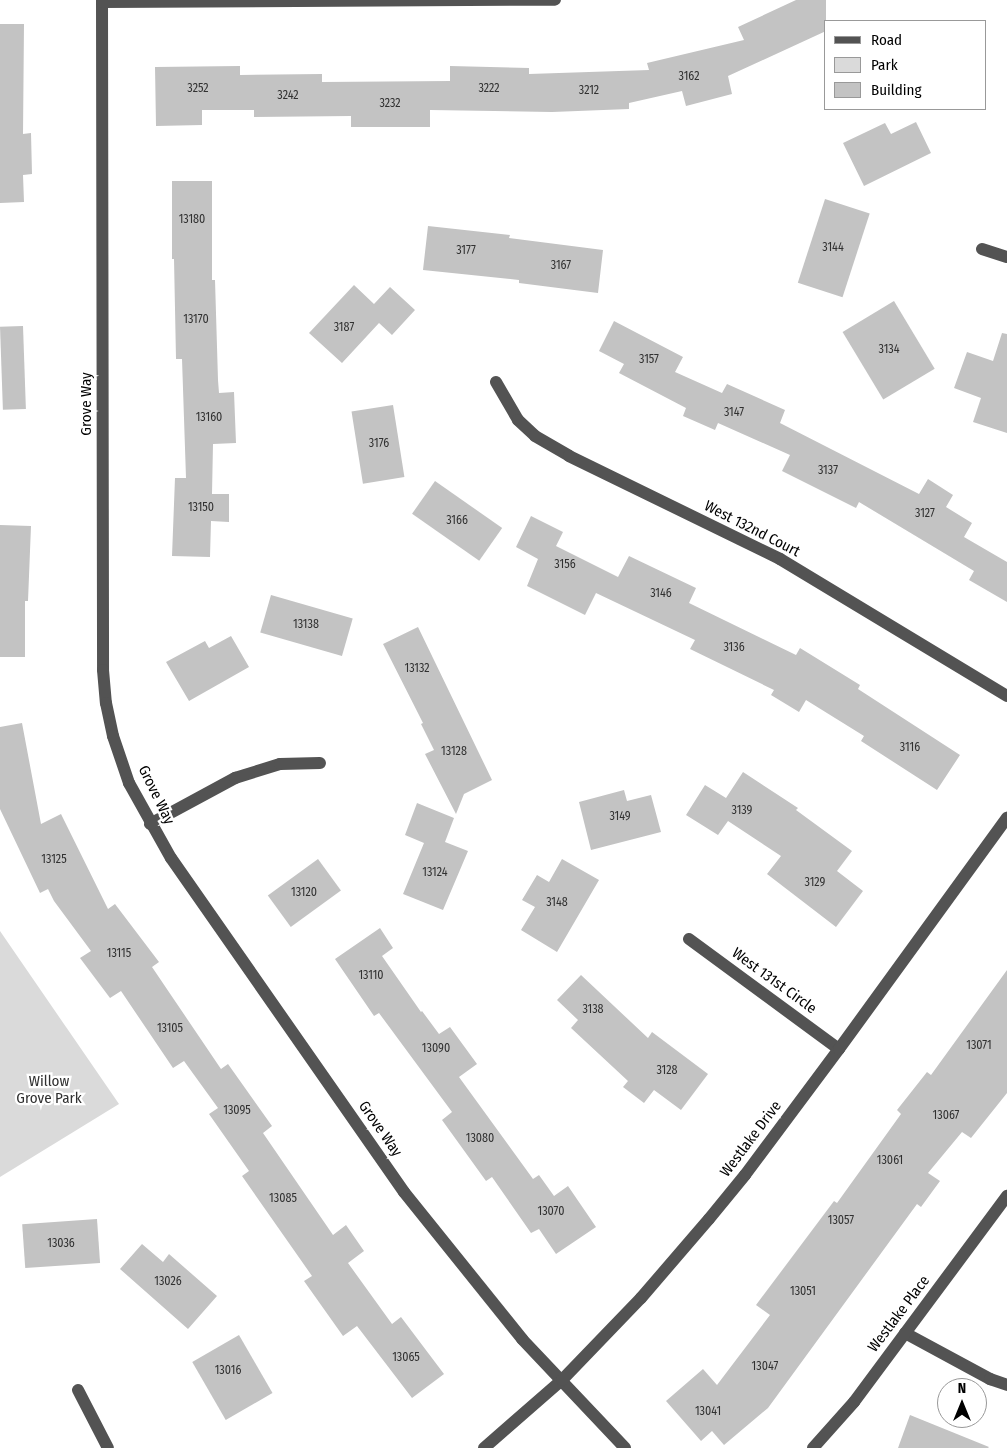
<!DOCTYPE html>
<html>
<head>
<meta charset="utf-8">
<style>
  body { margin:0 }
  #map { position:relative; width:1007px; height:1448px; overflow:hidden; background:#fff; font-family:"Fira Sans Condensed",sans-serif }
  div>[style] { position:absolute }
  .green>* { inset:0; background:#dadada }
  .building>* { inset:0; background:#c3c3c3; transform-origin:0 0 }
  .minor>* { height:12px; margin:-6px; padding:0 6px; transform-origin:6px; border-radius:6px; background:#535353 }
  span { translate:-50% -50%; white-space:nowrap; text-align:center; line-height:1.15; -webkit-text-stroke:4.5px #fff; paint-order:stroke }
  .number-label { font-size:12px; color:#313131 }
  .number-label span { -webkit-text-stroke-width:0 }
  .street-label { font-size:15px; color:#000 }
  .park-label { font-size:15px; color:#313131 }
  .legend { position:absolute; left:824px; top:20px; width:162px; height:90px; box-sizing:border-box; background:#fff; border:1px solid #999; margin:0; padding:6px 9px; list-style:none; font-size:15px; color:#000 }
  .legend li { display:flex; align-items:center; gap:10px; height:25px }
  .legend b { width:25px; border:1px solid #999 }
  .north { position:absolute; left:937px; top:1378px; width:50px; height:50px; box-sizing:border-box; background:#fff; border:1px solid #999; border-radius:50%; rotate:0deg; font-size:14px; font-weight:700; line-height:20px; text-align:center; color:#000 }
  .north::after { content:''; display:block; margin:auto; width:18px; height:22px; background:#000; clip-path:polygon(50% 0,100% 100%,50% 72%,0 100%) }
</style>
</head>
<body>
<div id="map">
  <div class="green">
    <div style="clip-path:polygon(0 931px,119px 1104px,0 1177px)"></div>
  </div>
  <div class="building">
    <div style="clip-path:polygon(796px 0,826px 0,826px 31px,728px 76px,732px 94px,686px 106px,682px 91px,629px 103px,629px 109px,552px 112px,430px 110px,430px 127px,351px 127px,351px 116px,254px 117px,254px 110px,202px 110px,202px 125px,156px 126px,155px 67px,240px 66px,240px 75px,322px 74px,322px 82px,450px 81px,450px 66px,529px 68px,529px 74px,649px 70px,647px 63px,744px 40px,738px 27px)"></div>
    <div style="clip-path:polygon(0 24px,24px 24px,23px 134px,31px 133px,32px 174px,23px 175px,24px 202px,0 203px)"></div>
    <div style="clip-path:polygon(916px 122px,931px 153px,864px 186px,843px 143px,885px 123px,891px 134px)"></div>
    <div style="clip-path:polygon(172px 181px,212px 181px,212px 280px,215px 280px,218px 380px,219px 393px,234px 392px,236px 443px,213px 444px,212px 494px,229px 494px,229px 522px,211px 521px,210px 557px,172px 556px,175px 478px,186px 478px,182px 359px,176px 359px,174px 259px,172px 259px)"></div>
    <div style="left:825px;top:199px;width:47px;height:88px;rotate:18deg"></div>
    <div style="clip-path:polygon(428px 226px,510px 235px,509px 238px,603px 250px,598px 293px,519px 283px,519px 280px,423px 270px)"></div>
    <div style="clip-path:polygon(354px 285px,374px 304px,390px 287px,415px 310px,392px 335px,379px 323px,342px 363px,309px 333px)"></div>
    <div style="left:894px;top:301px;width:79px;height:60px;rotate:59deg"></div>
    <div style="clip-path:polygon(614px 321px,683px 357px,675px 372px,722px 393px,727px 384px,785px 410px,780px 423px,919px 494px,928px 479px,953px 495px,946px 507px,972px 523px,964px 537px,1007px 562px,1007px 602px,969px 580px,974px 571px,859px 502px,856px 508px,782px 471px,790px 455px,718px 423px,715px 430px,683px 416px,686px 408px,619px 373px,624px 364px,599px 351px)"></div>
    <div style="left:23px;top:326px;width:83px;height:23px;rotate:88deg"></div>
    <div style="clip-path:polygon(1002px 333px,1007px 334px,1007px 433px,973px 422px,981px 398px,954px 388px,967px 352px,993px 361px)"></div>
    <div style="left:393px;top:405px;width:73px;height:42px;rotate:81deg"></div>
    <div style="left:435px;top:481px;width:82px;height:40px;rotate:35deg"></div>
    <div style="clip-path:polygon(531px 516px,563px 532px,556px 546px,618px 577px,629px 556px,696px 588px,689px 603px,796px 655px,800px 648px,860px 685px,858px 689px,960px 755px,937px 790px,861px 741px,864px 736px,806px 700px,799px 712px,771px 695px,774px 690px,690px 649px,695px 640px,596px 593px,585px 615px,527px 586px,538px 559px,516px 547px)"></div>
    <div style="clip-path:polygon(0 525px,31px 526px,28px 601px,25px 601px,25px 657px,0 657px)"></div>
    <div style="left:271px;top:595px;width:85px;height:39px;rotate:16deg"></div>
    <div style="clip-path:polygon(418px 627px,492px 780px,464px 794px,456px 814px,425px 754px,434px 750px,421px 724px,423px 723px,383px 644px)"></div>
    <div style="clip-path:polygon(231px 636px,249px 667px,189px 701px,166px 662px,205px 641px,209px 648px)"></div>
    <div style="clip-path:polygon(22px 723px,41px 824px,61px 814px,108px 909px,115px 904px,159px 962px,152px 967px,221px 1069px,228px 1064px,272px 1126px,263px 1133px,333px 1235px,346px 1225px,364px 1251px,348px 1263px,392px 1324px,401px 1317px,444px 1374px,412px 1398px,357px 1326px,343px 1336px,304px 1281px,312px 1276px,242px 1176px,249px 1171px,209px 1114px,218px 1108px,184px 1061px,173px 1068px,121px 991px,110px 998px,80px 958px,91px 951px,54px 901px,48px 889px,40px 893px,0 809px,0 727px)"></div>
    <div style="clip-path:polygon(743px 772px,798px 808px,796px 810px,852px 851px,837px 871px,863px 891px,836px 927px,767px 874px,781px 856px,728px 821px,718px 835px,686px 815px,705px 785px,726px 798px)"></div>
    <div style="clip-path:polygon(624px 790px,627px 801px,651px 795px,661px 832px,591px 850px,579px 802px)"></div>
    <div style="clip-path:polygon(417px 803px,454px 818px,445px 842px,468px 851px,443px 910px,403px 894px,424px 843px,405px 835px)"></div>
    <div style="left:318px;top:859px;width:39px;height:62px;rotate:54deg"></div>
    <div style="clip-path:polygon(562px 859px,599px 880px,557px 952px,521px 930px,535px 907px,522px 900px,537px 875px,549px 882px)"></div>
    <div style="clip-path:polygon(380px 928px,393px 948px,382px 956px,421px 1012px,422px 1011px,439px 1034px,450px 1027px,477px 1064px,459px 1077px,533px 1179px,539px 1175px,554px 1196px,568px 1186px,596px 1227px,556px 1254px,539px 1229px,531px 1233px,492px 1177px,486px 1181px,442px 1120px,452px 1112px,379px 1013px,374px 1016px,335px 959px)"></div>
    <div style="clip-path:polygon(1007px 970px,1007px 1093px,971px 1138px,962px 1132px,928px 1173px,940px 1181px,921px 1207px,917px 1204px,768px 1408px,724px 1445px,712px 1431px,701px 1441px,666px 1401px,703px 1369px,717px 1385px,770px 1315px,756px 1305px,834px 1201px,837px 1203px,901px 1114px,897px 1110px,927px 1072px,931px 1075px)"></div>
    <div style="clip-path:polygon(581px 975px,648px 1038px,652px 1032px,708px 1074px,681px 1110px,654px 1090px,644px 1103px,623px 1087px,628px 1081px,571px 1028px,578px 1020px,557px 1000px)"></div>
    <div style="left:97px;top:1219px;width:44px;height:75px;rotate:86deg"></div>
    <div style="clip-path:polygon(142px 1244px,163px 1262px,169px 1254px,217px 1296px,188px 1329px,120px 1269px)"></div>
    <div style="left:239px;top:1335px;width:67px;height:54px;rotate:60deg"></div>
    <div style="clip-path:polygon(910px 1415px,989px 1447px,988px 1448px,898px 1448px)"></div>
  </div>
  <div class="minor">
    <div style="left:102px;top:0;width:670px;rotate:89.91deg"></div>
    <div style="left:103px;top:670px;width:33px;rotate:85deg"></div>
    <div style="left:106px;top:703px;width:34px;rotate:78deg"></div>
    <div style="left:113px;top:736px;width:50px;rotate:71.2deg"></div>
    <div style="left:129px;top:783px;width:86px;rotate:60.8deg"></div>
    <div style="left:171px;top:858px;width:407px;rotate:55.1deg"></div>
    <div style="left:404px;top:1192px;width:189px;rotate:51.2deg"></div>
    <div style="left:522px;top:1339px;width:150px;rotate:46.6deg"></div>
    <div style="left:102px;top:2px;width:453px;rotate:-0.3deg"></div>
    <div style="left:982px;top:249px;width:26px;rotate:18deg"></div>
    <div style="left:496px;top:382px;width:44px;rotate:59.9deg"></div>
    <div style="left:518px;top:420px;width:23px;rotate:43deg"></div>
    <div style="left:535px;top:436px;width:39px;rotate:30deg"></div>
    <div style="left:569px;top:456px;width:235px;rotate:26deg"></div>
    <div style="left:780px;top:559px;width:265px;rotate:31.1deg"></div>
    <div style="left:150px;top:824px;width:97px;rotate:-28.4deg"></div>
    <div style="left:235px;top:778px;width:47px;rotate:-17.3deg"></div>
    <div style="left:280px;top:764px;width:40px;rotate:-1.4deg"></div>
    <div style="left:689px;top:939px;width:186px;rotate:36.3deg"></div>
    <div style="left:905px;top:1333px;width:97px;rotate:28.4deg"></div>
    <div style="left:990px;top:1379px;width:18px;rotate:19deg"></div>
    <div style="left:78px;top:1390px;width:65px;rotate:62.7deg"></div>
    <div style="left:484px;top:1448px;width:103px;rotate:-41.1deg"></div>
    <div style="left:562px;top:1380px;width:114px;rotate:-46.1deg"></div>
    <div style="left:641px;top:1298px;width:104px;rotate:-49.3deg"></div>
    <div style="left:709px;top:1219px;width:57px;rotate:-50.7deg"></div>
    <div style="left:745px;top:1175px;width:157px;rotate:-53.3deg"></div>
    <div style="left:839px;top:1049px;width:286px;rotate:-54deg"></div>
    <div style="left:813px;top:1448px;width:62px;rotate:-48.3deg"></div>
    <div style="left:854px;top:1402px;width:257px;rotate:-53.4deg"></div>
  </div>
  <div class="number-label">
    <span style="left:689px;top:77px">3162</span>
    <span style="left:198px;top:89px">3252</span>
    <span style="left:489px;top:89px">3222</span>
    <span style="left:589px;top:91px">3212</span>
    <span style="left:288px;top:96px">3242</span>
    <span style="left:390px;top:104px">3232</span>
    <span style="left:192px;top:220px">13180</span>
    <span style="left:833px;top:248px">3144</span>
    <span style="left:466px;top:251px">3177</span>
    <span style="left:561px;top:266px">3167</span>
    <span style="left:196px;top:320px">13170</span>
    <span style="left:344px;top:328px">3187</span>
    <span style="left:889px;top:350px">3134</span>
    <span style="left:649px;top:360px">3157</span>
    <span style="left:734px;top:413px">3147</span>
    <span style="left:209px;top:418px">13160</span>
    <span style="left:379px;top:444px">3176</span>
    <span style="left:828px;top:471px">3137</span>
    <span style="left:201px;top:508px">13150</span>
    <span style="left:925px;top:514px">3127</span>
    <span style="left:457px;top:521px">3166</span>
    <span style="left:565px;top:565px">3156</span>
    <span style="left:661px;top:594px">3146</span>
    <span style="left:306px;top:625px">13138</span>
    <span style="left:734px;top:648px">3136</span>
    <span style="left:417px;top:669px">13132</span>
    <span style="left:910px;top:748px">3116</span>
    <span style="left:454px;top:752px">13128</span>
    <span style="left:742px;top:811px">3139</span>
    <span style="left:620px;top:817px">3149</span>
    <span style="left:54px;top:860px">13125</span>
    <span style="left:435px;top:873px">13124</span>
    <span style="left:815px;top:883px">3129</span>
    <span style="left:304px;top:893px">13120</span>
    <span style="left:557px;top:903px">3148</span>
    <span style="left:119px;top:954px">13115</span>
    <span style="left:371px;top:976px">13110</span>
    <span style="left:593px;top:1010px">3138</span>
    <span style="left:170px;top:1029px">13105</span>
    <span style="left:979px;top:1046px">13071</span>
    <span style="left:436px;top:1049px">13090</span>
    <span style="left:667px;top:1071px">3128</span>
    <span style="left:237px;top:1111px">13095</span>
    <span style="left:946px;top:1116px">13067</span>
    <span style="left:480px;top:1139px">13080</span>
    <span style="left:890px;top:1161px">13061</span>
    <span style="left:283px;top:1199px">13085</span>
    <span style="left:551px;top:1212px">13070</span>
    <span style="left:841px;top:1221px">13057</span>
    <span style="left:61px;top:1244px">13036</span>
    <span style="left:168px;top:1282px">13026</span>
    <span style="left:803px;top:1292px">13051</span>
    <span style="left:406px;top:1358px">13065</span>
    <span style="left:765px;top:1367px">13047</span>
    <span style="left:228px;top:1371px">13016</span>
    <span style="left:708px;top:1412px">13041</span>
  </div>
  <div class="street-label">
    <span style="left:87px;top:404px;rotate:-90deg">Grove Way</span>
    <span style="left:752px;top:529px;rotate:27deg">West 132nd Court</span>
    <span style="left:156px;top:795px;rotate:64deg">Grove Way</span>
    <span style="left:774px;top:981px;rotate:36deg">West 131st Circle</span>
    <span style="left:380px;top:1129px;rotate:55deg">Grove Way</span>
    <span style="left:751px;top:1139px;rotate:-53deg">Westlake Drive</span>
    <span style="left:899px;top:1314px;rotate:-53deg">Westlake Place</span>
  </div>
  <div class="park-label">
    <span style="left:49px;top:1090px">Willow<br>Grove Park</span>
  </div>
  <ul class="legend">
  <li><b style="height:6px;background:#535353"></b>Road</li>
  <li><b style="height:14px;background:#dadada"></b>Park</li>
  <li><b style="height:14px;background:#c3c3c3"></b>Building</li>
  </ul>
  <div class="north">N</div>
</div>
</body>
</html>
